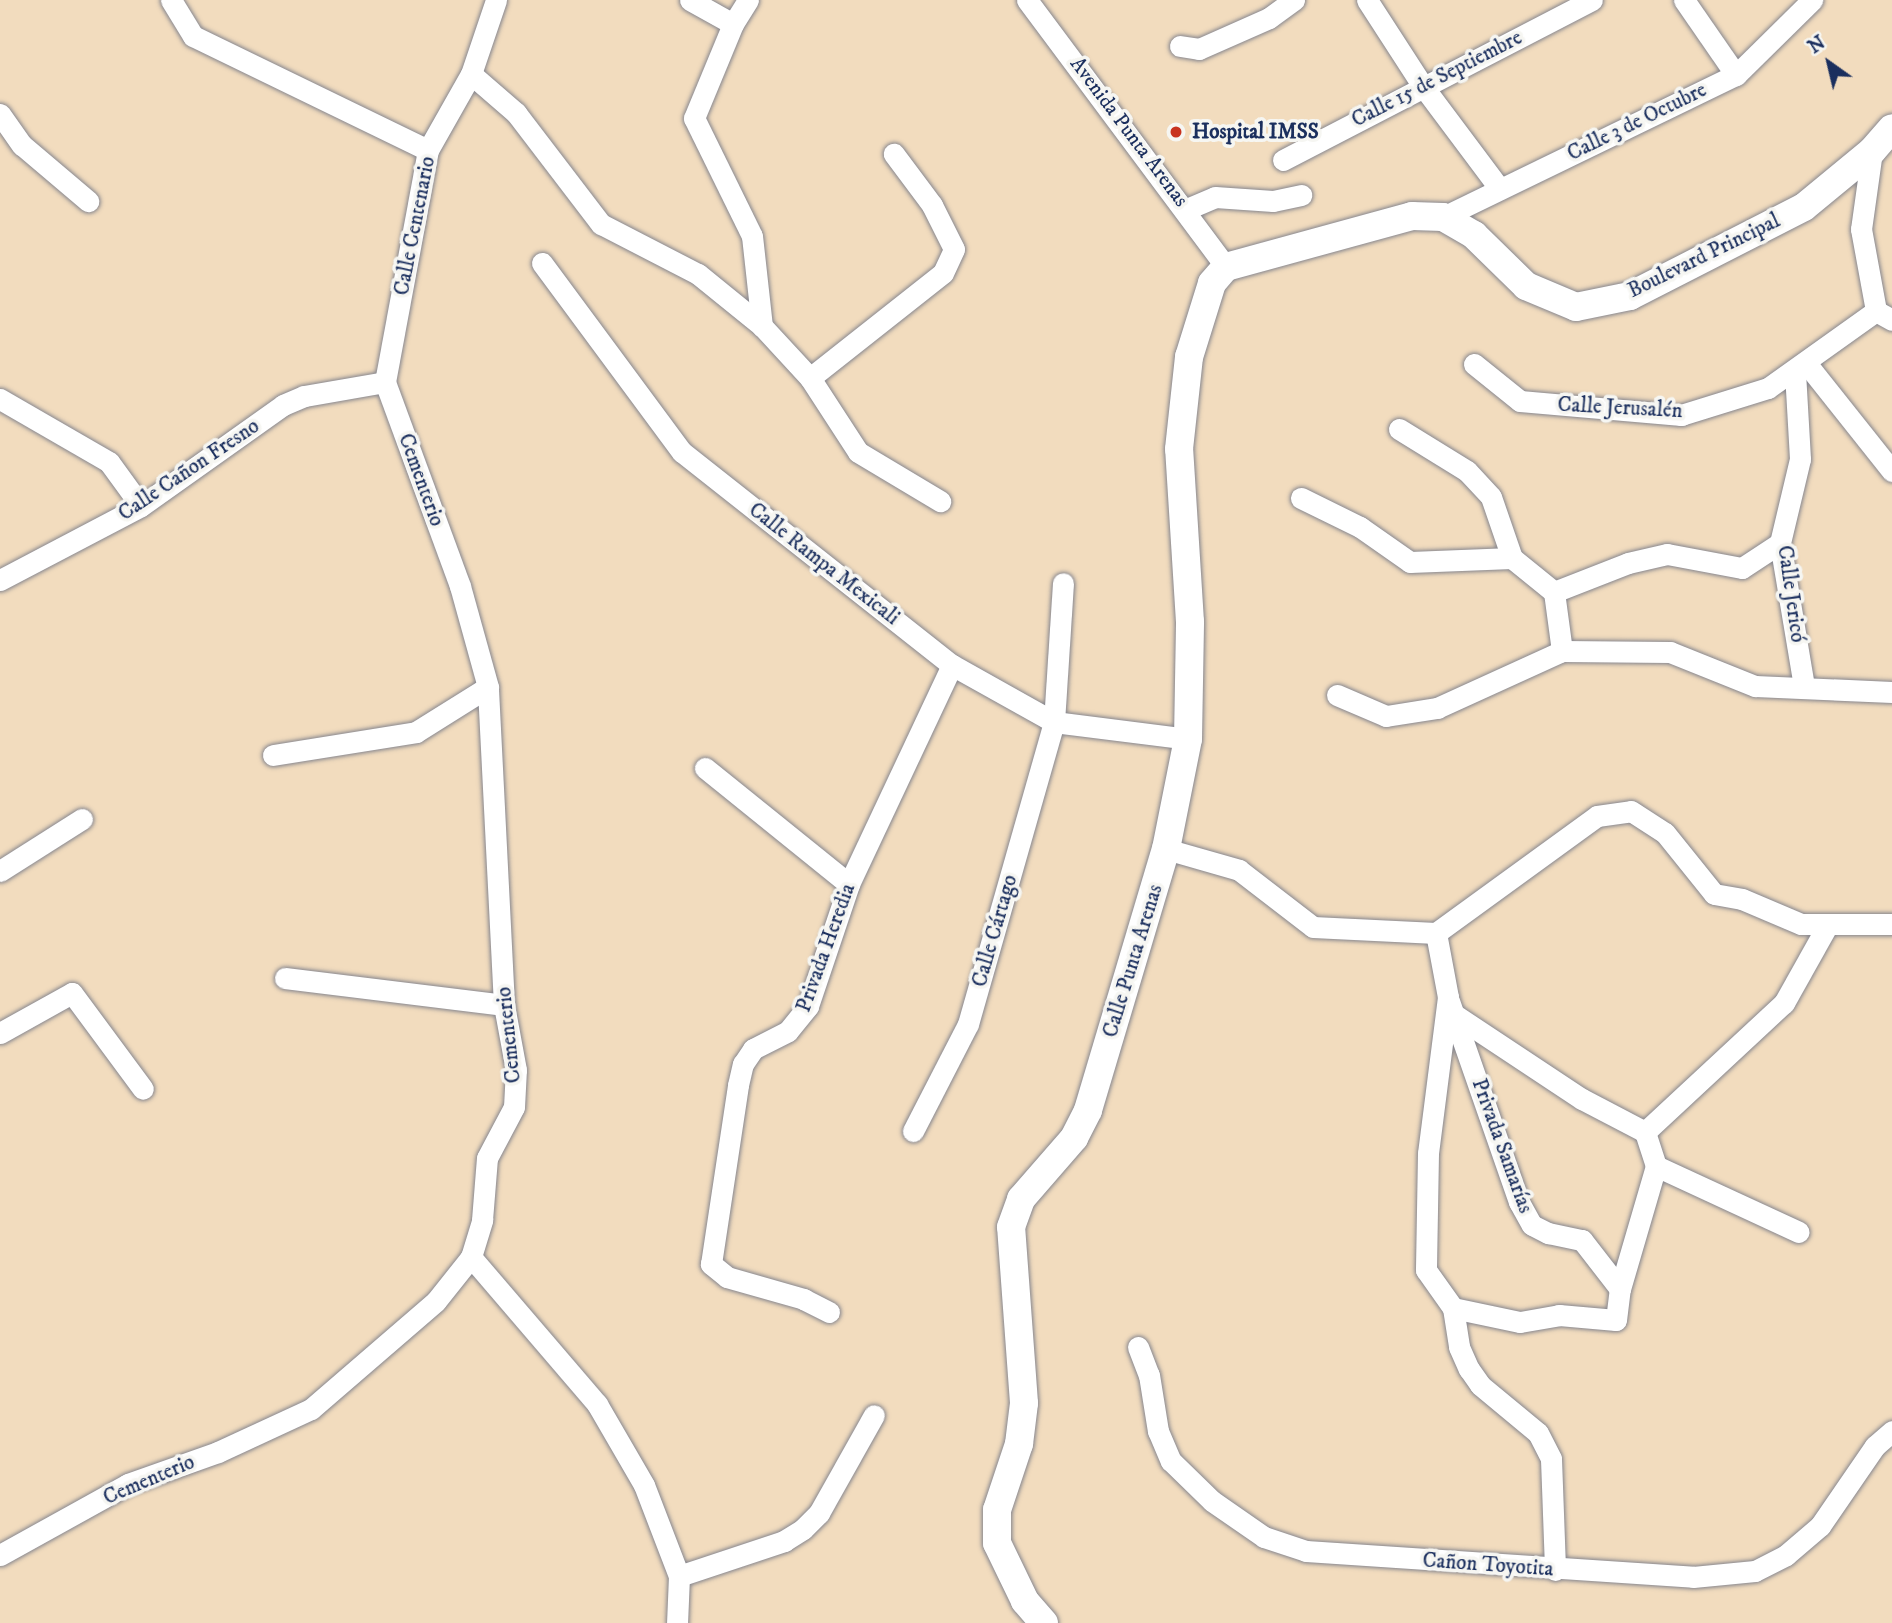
<!DOCTYPE html>
<html>
<head>
<meta charset="utf-8">
<style>
  body { margin:0 }
  #map { position:relative; width:1892px; height:1623px; overflow:hidden; background:#f2dcbe; font-family:"IM FELL DW Pica",serif }
  div>[style] { position:absolute }
  .roads { filter:drop-shadow(0 0 2px #86868e) drop-shadow(0 0 2px #86868e) }
  .minor>* { height:21px; margin:-10.5px; padding:0 10.5px; transform-origin:10.5px; border-radius:10.5px; background:#fff }
  .tertiary>* { height:28px; margin:-14px; padding:0 14px; transform-origin:14px; border-radius:14px; background:#fff }
  .dots>* { width:19px; height:19px; translate:-50% -50%; box-sizing:border-box; border:4px solid #f6f6f2; border-radius:50% }
  span { translate:-50% -50%; white-space:nowrap; text-align:center; line-height:1.15; -webkit-text-stroke:7px #f6f6f2; paint-order:stroke }
  .street-label { font-size:21px; color:#1b2f5e }
  .poi-label { font-size:21px; color:#1b2f5e; font-weight:700 }
  .left { translate:0 -50%; text-align:left }
  .north { position:absolute; left:1794px; top:28px; width:70px; height:70px; -webkit-text-stroke:5px #f6f6f2; paint-order:stroke; rotate:326deg; font-size:19px; font-weight:700; line-height:28px; text-align:center; color:#1b2f5e }
  .north::after { content:''; display:block; margin:auto; width:24px; height:32px; background:#1b2f5e; clip-path:polygon(50% 0,100% 100%,50% 72%,0 100%) }
</style>
</head>
<body>
<div id="map">
  <div class="roads">
    <div class="minor">
      <div style="left:171px;top:0;width:42px;rotate:58.6deg"></div>
      <div style="left:193px;top:36px;width:261px;rotate:25.9deg"></div>
      <div style="left:690px;top:0;width:49px;rotate:29.2deg"></div>
      <div style="left:748px;top:0;width:28px;rotate:122deg"></div>
      <div style="left:733px;top:24px;width:102px;rotate:112.5deg"></div>
      <div style="left:694px;top:118px;width:131px;rotate:63.8deg"></div>
      <div style="left:752px;top:236px;width:91px;rotate:83.7deg"></div>
      <div style="left:1027px;top:0;width:333px;rotate:53.3deg"></div>
      <div style="left:1367px;top:0;width:101px;rotate:57.1deg"></div>
      <div style="left:1422px;top:85px;width:129px;rotate:53.2deg"></div>
      <div style="left:1684px;top:0;width:91px;rotate:55.3deg"></div>
      <div style="left:1180px;top:46px;width:19px;rotate:9deg"></div>
      <div style="left:1199px;top:49px;width:77px;rotate:-23.9deg"></div>
      <div style="left:1269px;top:18px;width:31px;rotate:-36deg"></div>
      <div style="left:471px;top:74px;width:60px;rotate:40.9deg"></div>
      <div style="left:516px;top:113px;width:140px;rotate:52.6deg"></div>
      <div style="left:601px;top:224px;width:109px;rotate:27.3deg"></div>
      <div style="left:698px;top:274px;width:82px;rotate:39.1deg"></div>
      <div style="left:762px;top:326px;width:71px;rotate:47.3deg"></div>
      <div style="left:810px;top:378px;width:88px;rotate:57deg"></div>
      <div style="left:858px;top:452px;width:96px;rotate:30.9deg"></div>
      <div style="left:0;top:114px;width:38px;rotate:55deg"></div>
      <div style="left:22px;top:145px;width:87px;rotate:40.3deg"></div>
      <div style="left:1872px;top:151px;width:79px;rotate:98deg"></div>
      <div style="left:1861px;top:229px;width:83px;rotate:79.6deg"></div>
      <div style="left:1876px;top:311px;width:18px;rotate:29deg"></div>
      <div style="left:1283px;top:160px;width:348px;rotate:-27.4deg"></div>
      <div style="left:1187px;top:209px;width:30px;rotate:-23deg"></div>
      <div style="left:1215px;top:197px;width:58px;rotate:3.9deg"></div>
      <div style="left:1273px;top:201px;width:29px;rotate:-12deg"></div>
      <div style="left:1443px;top:217px;width:326px;rotate:-25.9deg"></div>
      <div style="left:1736px;top:75px;width:107px;rotate:-44.6deg"></div>
      <div style="left:542px;top:263px;width:235px;rotate:53.5deg"></div>
      <div style="left:682px;top:452px;width:344px;rotate:38.3deg"></div>
      <div style="left:952px;top:665px;width:117px;rotate:29.2deg"></div>
      <div style="left:1054px;top:722px;width:135px;rotate:7.2deg"></div>
      <div style="left:1806px;top:363px;width:138px;rotate:51.5deg"></div>
      <div style="left:1474px;top:364px;width:59px;rotate:38.8deg"></div>
      <div style="left:1520px;top:401px;width:162px;rotate:5deg"></div>
      <div style="left:1681px;top:415px;width:91px;rotate:-17.2deg"></div>
      <div style="left:1768px;top:388px;width:133px;rotate:-35.5deg"></div>
      <div style="left:1795px;top:372px;width:87px;rotate:86.7deg"></div>
      <div style="left:1800px;top:459px;width:86px;rotate:103.4deg"></div>
      <div style="left:1780px;top:543px;width:146px;rotate:80.5deg"></div>
      <div style="left:810px;top:378px;width:169px;rotate:-38.3deg"></div>
      <div style="left:943px;top:273px;width:26px;rotate:-65deg"></div>
      <div style="left:954px;top:249px;width:49px;rotate:-116.6deg"></div>
      <div style="left:932px;top:205px;width:64px;rotate:-126.7deg"></div>
      <div style="left:385px;top:382px;width:236px;rotate:-79.5deg"></div>
      <div style="left:428px;top:150px;width:87px;rotate:-60.5deg"></div>
      <div style="left:471px;top:74px;width:78px;rotate:-71.3deg"></div>
      <div style="left:0;top:399px;width:126px;rotate:30deg"></div>
      <div style="left:109px;top:462px;width:54px;rotate:54deg"></div>
      <div style="left:1399px;top:429px;width:80px;rotate:31.7deg"></div>
      <div style="left:1467px;top:471px;width:35px;rotate:47deg"></div>
      <div style="left:1491px;top:497px;width:65px;rotate:71deg"></div>
      <div style="left:1512px;top:558px;width:54px;rotate:39deg"></div>
      <div style="left:1554px;top:592px;width:60px;rotate:82.3deg"></div>
      <div style="left:1301px;top:498px;width:66px;rotate:26.2deg"></div>
      <div style="left:1360px;top:527px;width:61px;rotate:35deg"></div>
      <div style="left:1410px;top:562px;width:102px;rotate:-2.2deg"></div>
      <div style="left:0;top:580px;width:159px;rotate:-27.7deg"></div>
      <div style="left:141px;top:506px;width:174px;rotate:-35.4deg"></div>
      <div style="left:283px;top:405px;width:23px;rotate:-23deg"></div>
      <div style="left:304px;top:396px;width:82px;rotate:-9.8deg"></div>
      <div style="left:1554px;top:592px;width:79px;rotate:-21.4deg"></div>
      <div style="left:1628px;top:563px;width:40px;rotate:-13deg"></div>
      <div style="left:1667px;top:554px;width:76px;rotate:10.6deg"></div>
      <div style="left:1742px;top:568px;width:45px;rotate:-33.3deg"></div>
      <div style="left:1337px;top:695px;width:53px;rotate:23.2deg"></div>
      <div style="left:1386px;top:716px;width:52px;rotate:-8.9deg"></div>
      <div style="left:1437px;top:708px;width:137px;rotate:-24.5deg"></div>
      <div style="left:1562px;top:651px;width:108px;rotate:0.5deg"></div>
      <div style="left:1670px;top:652px;width:92px;rotate:21.8deg"></div>
      <div style="left:1755px;top:686px;width:137px;rotate:2.5deg"></div>
      <div style="left:273px;top:755px;width:145px;rotate:-9.1deg"></div>
      <div style="left:416px;top:732px;width:85px;rotate:-32deg"></div>
      <div style="left:705px;top:768px;width:185px;rotate:38.9deg"></div>
      <div style="left:1166px;top:849px;width:76px;rotate:16deg"></div>
      <div style="left:1239px;top:870px;width:93px;rotate:37.6deg"></div>
      <div style="left:1313px;top:927px;width:123px;rotate:2.8deg"></div>
      <div style="left:0;top:871px;width:97px;rotate:-32.4deg"></div>
      <div style="left:1436px;top:933px;width:65px;rotate:79.4deg"></div>
      <div style="left:1448px;top:997px;width:157px;rotate:97.3deg"></div>
      <div style="left:1428px;top:1153px;width:117px;rotate:91deg"></div>
      <div style="left:1426px;top:1270px;width:47px;rotate:54.6deg"></div>
      <div style="left:1453px;top:1308px;width:39px;rotate:81deg"></div>
      <div style="left:1459px;top:1347px;width:24px;rotate:66deg"></div>
      <div style="left:1469px;top:1369px;width:19px;rotate:55deg"></div>
      <div style="left:1480px;top:1385px;width:75px;rotate:39.6deg"></div>
      <div style="left:1538px;top:1433px;width:29px;rotate:63deg"></div>
      <div style="left:1551px;top:1459px;width:111px;rotate:87.9deg"></div>
      <div style="left:1436px;top:933px;width:199px;rotate:-36deg"></div>
      <div style="left:1597px;top:816px;width:34px;rotate:-8deg"></div>
      <div style="left:1631px;top:811px;width:40px;rotate:32.9deg"></div>
      <div style="left:1665px;top:833px;width:78px;rotate:51.2deg"></div>
      <div style="left:1714px;top:894px;width:28px;rotate:10deg"></div>
      <div style="left:1742px;top:899px;width:64px;rotate:23deg"></div>
      <div style="left:1801px;top:924px;width:91px"></div>
      <div style="left:285px;top:978px;width:221px;rotate:7deg"></div>
      <div style="left:1449px;top:1001px;width:213px;rotate:70.8deg"></div>
      <div style="left:1519px;top:1202px;width:26px;rotate:61deg"></div>
      <div style="left:1532px;top:1225px;width:18px;rotate:27deg"></div>
      <div style="left:1548px;top:1233px;width:35px;rotate:12deg"></div>
      <div style="left:1582px;top:1240px;width:62px;rotate:52.2deg"></div>
      <div style="left:1455px;top:1015px;width:152px;rotate:33.5deg"></div>
      <div style="left:1582px;top:1099px;width:71px;rotate:27.6deg"></div>
      <div style="left:0;top:1033px;width:82px;rotate:-29.1deg"></div>
      <div style="left:72px;top:993px;width:119px;rotate:53.5deg"></div>
      <div style="left:913px;top:1131px;width:120px;rotate:-62.8deg"></div>
      <div style="left:968px;top:1024px;width:314px;rotate:-74.1deg"></div>
      <div style="left:1054px;top:722px;width:139px;rotate:-86.3deg"></div>
      <div style="left:1656px;top:1166px;width:157px;rotate:24.8deg"></div>
      <div style="left:471px;top:1257px;width:194px;rotate:49.4deg"></div>
      <div style="left:597px;top:1404px;width:94px;rotate:59.9deg"></div>
      <div style="left:644px;top:1485px;width:97px;rotate:69deg"></div>
      <div style="left:679px;top:1576px;width:47px;rotate:92.4deg"></div>
      <div style="left:1453px;top:1308px;width:68px;rotate:11.8deg"></div>
      <div style="left:1520px;top:1322px;width:40px;rotate:-10deg"></div>
      <div style="left:1559px;top:1315px;width:57px;rotate:5deg"></div>
      <div style="left:1616px;top:1320px;width:31px;rotate:-83deg"></div>
      <div style="left:1620px;top:1289px;width:128px;rotate:-73.7deg"></div>
      <div style="left:1656px;top:1166px;width:36px;rotate:-108deg"></div>
      <div style="left:1645px;top:1132px;width:190px;rotate:-42.9deg"></div>
      <div style="left:1784px;top:1003px;width:88px;rotate:-60.8deg"></div>
      <div style="left:829px;top:1312px;width:28px;rotate:-153deg"></div>
      <div style="left:804px;top:1299px;width:80px;rotate:-164.1deg"></div>
      <div style="left:727px;top:1277px;width:21px;rotate:-141deg"></div>
      <div style="left:711px;top:1264px;width:181px;rotate:-81.4deg"></div>
      <div style="left:738px;top:1085px;width:22px;rotate:-77deg"></div>
      <div style="left:743px;top:1064px;width:18px;rotate:-56deg"></div>
      <div style="left:753px;top:1049px;width:39px;rotate:-27deg"></div>
      <div style="left:788px;top:1031px;width:32px;rotate:-51deg"></div>
      <div style="left:808px;top:1006px;width:129px;rotate:-71.4deg"></div>
      <div style="left:849px;top:884px;width:242px;rotate:-64.8deg"></div>
      <div style="left:1138px;top:1347px;width:30px;rotate:69deg"></div>
      <div style="left:1149px;top:1375px;width:57px;rotate:80.9deg"></div>
      <div style="left:1158px;top:1431px;width:33px;rotate:67deg"></div>
      <div style="left:1171px;top:1461px;width:57px;rotate:44.3deg"></div>
      <div style="left:1212px;top:1501px;width:63px;rotate:34.7deg"></div>
      <div style="left:1264px;top:1537px;width:44px;rotate:18.4deg"></div>
      <div style="left:1306px;top:1551px;width:388px;rotate:3.8deg"></div>
      <div style="left:1693px;top:1577px;width:62px;rotate:-5.5deg"></div>
      <div style="left:1755px;top:1571px;width:35px;rotate:-27deg"></div>
      <div style="left:1786px;top:1555px;width:45px;rotate:-40.5deg"></div>
      <div style="left:1820px;top:1526px;width:97px;rotate:-55.5deg"></div>
      <div style="left:1875px;top:1446px;width:23px;rotate:-41deg"></div>
      <div style="left:0;top:1555px;width:146px;rotate:-29deg"></div>
      <div style="left:128px;top:1484px;width:96px;rotate:-19.6deg"></div>
      <div style="left:218px;top:1452px;width:102px;rotate:-24.8deg"></div>
      <div style="left:311px;top:1409px;width:165px;rotate:-40.8deg"></div>
      <div style="left:436px;top:1301px;width:56px;rotate:-51.5deg"></div>
      <div style="left:471px;top:1257px;width:39px;rotate:-73deg"></div>
      <div style="left:482px;top:1220px;width:62px;rotate:-85.4deg"></div>
      <div style="left:487px;top:1158px;width:58px;rotate:-62.1deg"></div>
      <div style="left:514px;top:1107px;width:37px;rotate:-87deg"></div>
      <div style="left:516px;top:1070px;width:66px;rotate:-100.5deg"></div>
      <div style="left:504px;top:1005px;width:318px;rotate:-92.9deg"></div>
      <div style="left:488px;top:687px;width:105px;rotate:-105.5deg"></div>
      <div style="left:460px;top:586px;width:217px;rotate:-110.2deg"></div>
      <div style="left:679px;top:1576px;width:111px;rotate:-18.4deg"></div>
      <div style="left:784px;top:1541px;width:22px;rotate:-32deg"></div>
      <div style="left:803px;top:1529px;width:23px;rotate:-45deg"></div>
      <div style="left:819px;top:1513px;width:112px;rotate:-60.7deg"></div>
    </div>
    <div class="tertiary">
      <div style="left:1044px;top:1623px;width:29px;rotate:-131deg"></div>
      <div style="left:1025px;top:1601px;width:64px;rotate:-115.8deg"></div>
      <div style="left:997px;top:1543px;width:33px;rotate:-90deg"></div>
      <div style="left:997px;top:1510px;width:70px;rotate:-71.6deg"></div>
      <div style="left:1019px;top:1444px;width:41px;rotate:-83deg"></div>
      <div style="left:1024px;top:1403px;width:176px;rotate:-94.2deg"></div>
      <div style="left:1011px;top:1227px;width:30px;rotate:-70deg"></div>
      <div style="left:1021px;top:1199px;width:81px;rotate:-49deg"></div>
      <div style="left:1074px;top:1138px;width:31px;rotate:-63deg"></div>
      <div style="left:1088px;top:1110px;width:272px;rotate:-73.4deg"></div>
      <div style="left:1166px;top:849px;width:112px;rotate:-78.7deg"></div>
      <div style="left:1188px;top:739px;width:117px;rotate:-89deg"></div>
      <div style="left:1190px;top:622px;width:173px;rotate:-93.6deg"></div>
      <div style="left:1179px;top:449px;width:93px;rotate:-83.8deg"></div>
      <div style="left:1189px;top:357px;width:77px;rotate:-72.7deg"></div>
      <div style="left:1212px;top:283px;width:21px;rotate:-49deg"></div>
      <div style="left:1226px;top:267px;width:193px;rotate:-15.3deg"></div>
      <div style="left:1412px;top:216px;width:31px;rotate:2deg"></div>
      <div style="left:1443px;top:217px;width:36px;rotate:30deg"></div>
      <div style="left:1474px;top:235px;width:73px;rotate:44.4deg"></div>
      <div style="left:1526px;top:286px;width:54px;rotate:22.8deg"></div>
      <div style="left:1576px;top:307px;width:55px;rotate:-11.5deg"></div>
      <div style="left:1630px;top:296px;width:195px;rotate:-27.1deg"></div>
      <div style="left:1804px;top:207px;width:88px;rotate:-39.5deg"></div>
      <div style="left:1872px;top:151px;width:30px;rotate:-49deg"></div>
    </div>
  </div>
  <div class="dots">
    <div style="left:1176px;top:132px;background:#c8321e"></div>
  </div>
  <div class="street-label">
    <span style="left:1437px;top:79px;rotate:-27deg">Calle 15 de Septiembre</span>
    <span style="left:1637px;top:122px;rotate:-26deg">Calle 3 de Octubre</span>
    <span style="left:1129px;top:132px;rotate:53deg">Avenida Punta Arenas</span>
    <span style="left:415px;top:226px;rotate:-79deg">Calle Centenario</span>
    <span style="left:1704px;top:256px;rotate:-26deg">Boulevard Principal</span>
    <span style="left:1620px;top:408px;rotate:3deg">Calle Jerusalén</span>
    <span style="left:189px;top:470px;rotate:-34deg">Calle Cañon Fresno</span>
    <span style="left:421px;top:480px;rotate:70deg">Cementerio</span>
    <span style="left:824px;top:564px;rotate:38deg">Calle Rampa Mexicali</span>
    <span style="left:1791px;top:594px;rotate:82deg">Calle Jericó</span>
    <span style="left:995px;top:931px;rotate:-74deg">Calle Cártago</span>
    <span style="left:826px;top:948px;rotate:-70deg">Privada Heredia</span>
    <span style="left:1133px;top:961px;rotate:-73deg">Calle Punta Arenas</span>
    <span style="left:509px;top:1035px;rotate:-96deg">Cementerio</span>
    <span style="left:1502px;top:1146px;rotate:70deg">Privada Samarías</span>
    <span style="left:149px;top:1480px;rotate:-23deg">Cementerio</span>
    <span style="left:1488px;top:1565px;rotate:4deg">Cañon Toyotita</span>
  </div>
  <div class="poi-label">
    <span class="left" style="left:1192px;top:132px">Hospital IMSS</span>
  </div>
  <div class="north">N</div>
</div>
</body>
</html>
